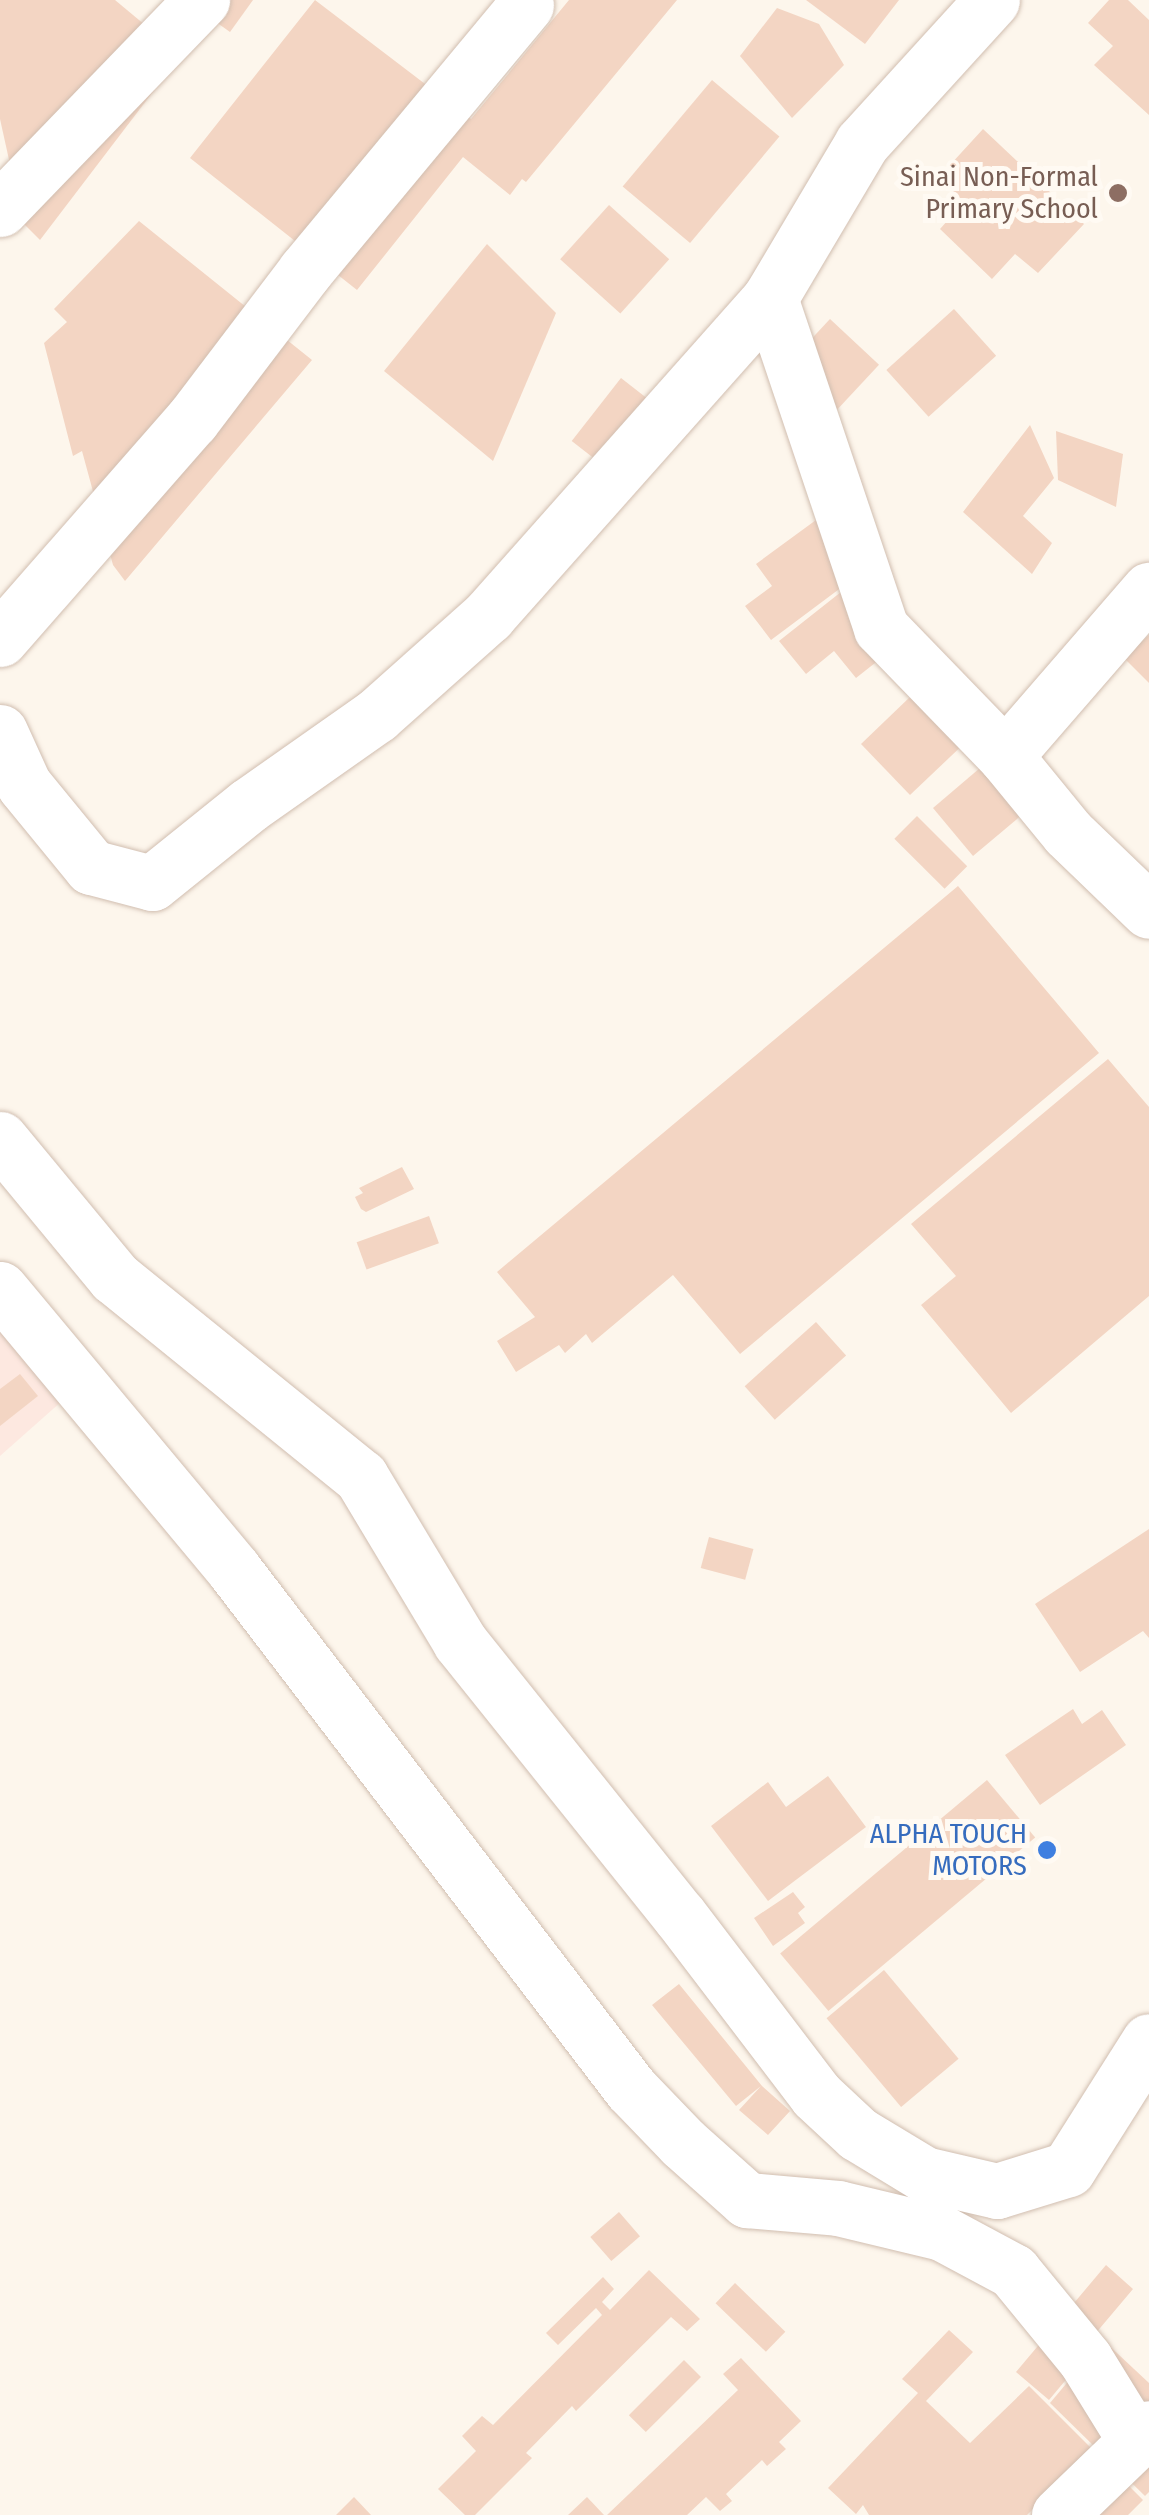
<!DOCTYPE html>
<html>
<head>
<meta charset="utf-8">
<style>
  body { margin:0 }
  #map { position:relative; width:1149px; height:2515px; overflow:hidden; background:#fdf6ec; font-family:"Fira Sans Condensed",sans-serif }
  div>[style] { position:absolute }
  .commercial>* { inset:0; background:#fde8e0 }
  .building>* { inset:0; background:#f3d5c3; transform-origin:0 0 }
  .roads { filter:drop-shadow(0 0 2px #d1beb0) drop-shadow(0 0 2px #d1beb0) }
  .street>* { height:55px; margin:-27.5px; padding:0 27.5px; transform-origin:27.5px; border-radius:27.5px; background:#fff }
  .dots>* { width:28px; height:28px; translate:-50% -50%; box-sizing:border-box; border:5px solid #fffaf3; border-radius:50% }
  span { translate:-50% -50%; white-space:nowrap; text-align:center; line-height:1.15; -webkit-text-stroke:10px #fffaf3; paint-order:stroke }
  .education-label { font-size:28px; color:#785e54 }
  .right { translate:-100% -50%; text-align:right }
  .shop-label { font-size:28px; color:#366cbe }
</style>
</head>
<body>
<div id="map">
  <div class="commercial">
    <div style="clip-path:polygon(0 1270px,88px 1378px,0 1456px)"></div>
  </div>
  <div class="building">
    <div style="clip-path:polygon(0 0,115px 0,181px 55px,40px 240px,23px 223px,0 119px)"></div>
    <div style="clip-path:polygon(185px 0,253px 0,230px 32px)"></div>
    <div style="clip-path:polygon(315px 0,471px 119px,569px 0,677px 0,526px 182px,522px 179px,510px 195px,463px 157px,357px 290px,190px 158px)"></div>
    <div style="clip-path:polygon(806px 0,899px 0,865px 44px)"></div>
    <div style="clip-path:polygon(1109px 0,1128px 0,1149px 20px,1149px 115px,1094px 65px,1113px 46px,1088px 23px)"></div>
    <div style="clip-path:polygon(777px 8px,819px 24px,844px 65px,792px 118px,740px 56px)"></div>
    <div style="left:712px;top:80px;width:88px;height:139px;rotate:40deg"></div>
    <div style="clip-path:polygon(983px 129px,1084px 224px,1038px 273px,1015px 254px,992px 279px,940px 229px,964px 202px,939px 177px)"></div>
    <div style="left:609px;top:205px;width:81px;height:73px;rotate:42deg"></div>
    <div style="clip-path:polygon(139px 221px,312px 360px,125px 581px,113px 565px,82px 451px,73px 456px,44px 343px,67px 322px,54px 309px)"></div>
    <div style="clip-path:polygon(487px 244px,556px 313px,493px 461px,384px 371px)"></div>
    <div style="left:954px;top:309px;width:63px;height:91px;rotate:48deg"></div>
    <div style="left:830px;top:319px;width:67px;height:69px;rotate:43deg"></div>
    <div style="left:621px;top:378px;width:78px;height:80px;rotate:38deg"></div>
    <div style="clip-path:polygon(1030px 425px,1054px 478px,1023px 516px,1052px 543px,1032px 574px,963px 512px)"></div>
    <div style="clip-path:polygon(1056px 431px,1123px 454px,1116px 507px,1058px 480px)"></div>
    <div style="clip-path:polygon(816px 520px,858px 575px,771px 640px,745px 606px,772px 586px,756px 564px)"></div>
    <div style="clip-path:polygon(865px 573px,913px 633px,856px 678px,834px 651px,806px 674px,779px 641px)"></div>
    <div style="clip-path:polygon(1149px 635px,1149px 683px,1124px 658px)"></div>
    <div style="clip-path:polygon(911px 696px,989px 720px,910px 795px,861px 744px)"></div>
    <div style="clip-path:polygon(987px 762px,1055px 787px,973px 856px,933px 808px)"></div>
    <div style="left:917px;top:816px;width:71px;height:32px;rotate:45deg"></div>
    <div style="clip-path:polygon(958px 886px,1099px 1053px,740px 1354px,673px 1275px,592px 1343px,586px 1334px,565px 1353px,559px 1345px,516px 1372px,497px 1341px,535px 1317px,497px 1272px)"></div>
    <div style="clip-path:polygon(1108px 1059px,1149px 1107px,1149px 1296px,1011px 1413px,921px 1305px,956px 1276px,911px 1224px)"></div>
    <div style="clip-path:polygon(402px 1167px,414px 1189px,366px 1212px,361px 1209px,355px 1197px,363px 1193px,359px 1188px)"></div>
    <div style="left:429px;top:1216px;width:29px;height:77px;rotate:70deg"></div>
    <div style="left:816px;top:1322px;width:45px;height:96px;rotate:48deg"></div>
    <div style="clip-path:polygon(20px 1374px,38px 1396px,0 1426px,0 1389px)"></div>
    <div style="clip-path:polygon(1149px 1529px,1149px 1638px,1143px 1631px,1080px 1672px,1035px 1604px)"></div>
    <div style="left:709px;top:1537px;width:46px;height:32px;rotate:15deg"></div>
    <div style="clip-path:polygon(1073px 1709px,1082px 1724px,1102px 1710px,1126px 1745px,1040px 1805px,1005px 1755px)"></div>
    <div style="clip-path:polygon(828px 1776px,866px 1827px,768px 1901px,711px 1826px,768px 1782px,786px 1807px)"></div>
    <div style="left:987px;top:1780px;width:75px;height:270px;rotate:50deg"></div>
    <div style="clip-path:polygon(793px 1892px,805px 1907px,798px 1913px,805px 1923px,773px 1946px,754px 1918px)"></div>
    <div style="left:884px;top:1970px;width:116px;height:75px;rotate:50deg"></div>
    <div style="clip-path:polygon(679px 1984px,762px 2086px,790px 2111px,768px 2135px,739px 2110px,761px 2086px,736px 2106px,652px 2005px)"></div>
    <div style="left:619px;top:2212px;width:32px;height:38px;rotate:49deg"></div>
    <div style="clip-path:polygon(1106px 2265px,1133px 2289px,1090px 2340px,1095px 2345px,1049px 2400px,1016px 2372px)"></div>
    <div style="clip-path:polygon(649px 2270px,700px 2319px,687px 2331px,671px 2317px,576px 2411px,572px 2406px,526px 2453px,532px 2458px,475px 2515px,465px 2515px,438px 2489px,476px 2451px,462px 2436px,482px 2416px,493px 2425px,602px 2315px,596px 2308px,558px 2345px,546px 2333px,603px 2277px,614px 2289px,602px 2302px,610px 2310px)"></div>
    <div style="left:735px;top:2283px;width:70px;height:28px;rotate:44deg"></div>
    <div style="clip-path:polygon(949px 2330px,973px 2352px,926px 2401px,970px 2443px,1029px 2386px,1143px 2500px,1128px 2515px,1043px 2515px,1035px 2507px,1027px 2515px,869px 2515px,863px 2505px,856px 2514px,828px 2488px,918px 2393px,902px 2379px)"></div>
    <div style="clip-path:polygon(1103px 2340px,1149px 2383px,1149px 2492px,1145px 2496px,1050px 2403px)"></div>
    <div style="clip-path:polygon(741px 2358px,801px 2421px,779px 2442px,786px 2449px,767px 2466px,762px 2460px,726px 2494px,732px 2501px,720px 2511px,706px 2497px,687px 2515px,607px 2515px,738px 2390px,723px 2374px)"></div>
    <div style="left:684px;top:2360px;width:24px;height:78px;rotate:45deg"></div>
    <div style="clip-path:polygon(354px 2497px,371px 2515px,336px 2515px)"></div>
    <div style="clip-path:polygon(587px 2497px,604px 2515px,568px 2515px)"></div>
  </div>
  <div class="roads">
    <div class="street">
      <div style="left:0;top:209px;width:291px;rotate:-46deg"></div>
      <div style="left:770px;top:298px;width:348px;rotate:71.4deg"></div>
      <div style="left:881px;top:628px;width:178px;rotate:45.9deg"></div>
      <div style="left:1005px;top:756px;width:99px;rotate:50.7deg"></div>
      <div style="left:1068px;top:833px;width:112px;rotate:43.9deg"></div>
      <div style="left:0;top:639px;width:291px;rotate:-48.8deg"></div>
      <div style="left:192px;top:420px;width:187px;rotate:-52.8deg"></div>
      <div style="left:305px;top:271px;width:346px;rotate:-50.3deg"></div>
      <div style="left:0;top:732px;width:58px;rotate:65.6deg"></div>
      <div style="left:24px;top:785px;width:106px;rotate:50.7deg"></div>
      <div style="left:91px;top:867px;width:63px;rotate:14.7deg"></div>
      <div style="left:152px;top:883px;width:124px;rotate:-38.8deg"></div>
      <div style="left:249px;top:805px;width:156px;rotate:-35.1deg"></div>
      <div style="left:377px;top:715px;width:149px;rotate:-41.7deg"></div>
      <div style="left:488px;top:616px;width:425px;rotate:-48.4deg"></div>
      <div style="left:770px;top:298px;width:180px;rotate:-59.3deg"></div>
      <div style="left:862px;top:143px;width:193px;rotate:-47.7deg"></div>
      <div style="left:1005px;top:756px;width:220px;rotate:-49.1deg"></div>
      <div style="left:0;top:1139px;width:179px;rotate:50.4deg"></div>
      <div style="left:114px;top:1277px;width:318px;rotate:39deg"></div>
      <div style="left:361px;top:1477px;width:192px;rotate:59deg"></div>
      <div style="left:460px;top:1642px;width:350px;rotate:51.3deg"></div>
      <div style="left:679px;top:1915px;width:226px;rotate:52.7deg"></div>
      <div style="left:816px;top:2095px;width:57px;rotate:42.9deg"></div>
      <div style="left:858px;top:2134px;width:77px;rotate:31.2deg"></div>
      <div style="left:924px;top:2174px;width:75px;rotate:13.1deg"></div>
      <div style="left:997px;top:2191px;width:74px;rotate:-17.2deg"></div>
      <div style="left:1068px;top:2169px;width:151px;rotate:-57.7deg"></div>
      <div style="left:0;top:1289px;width:366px;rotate:50.2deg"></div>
      <div style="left:234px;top:1570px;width:653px;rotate:52.59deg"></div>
      <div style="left:631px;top:2089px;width:75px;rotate:46.1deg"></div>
      <div style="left:683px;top:2143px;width:86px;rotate:41.7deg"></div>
      <div style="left:747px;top:2200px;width:91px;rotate:5deg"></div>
      <div style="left:838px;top:2208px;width:107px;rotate:13.5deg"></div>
      <div style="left:942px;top:2233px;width:81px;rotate:28.2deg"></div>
      <div style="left:1013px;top:2271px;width:114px;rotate:50.7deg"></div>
      <div style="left:1085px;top:2359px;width:95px;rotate:58.3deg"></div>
      <div style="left:1059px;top:2515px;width:125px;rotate:-44deg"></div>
    </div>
  </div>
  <div class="dots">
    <div style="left:1118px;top:193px;background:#8d6e63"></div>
    <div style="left:1047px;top:1850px;background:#3f7fe0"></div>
  </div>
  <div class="education-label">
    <span class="right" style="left:1098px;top:193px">Sinai Non-Formal<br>Primary School</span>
  </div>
  <div class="shop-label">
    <span class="right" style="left:1027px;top:1850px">ALPHA TOUCH<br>MOTORS</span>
  </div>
</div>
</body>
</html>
